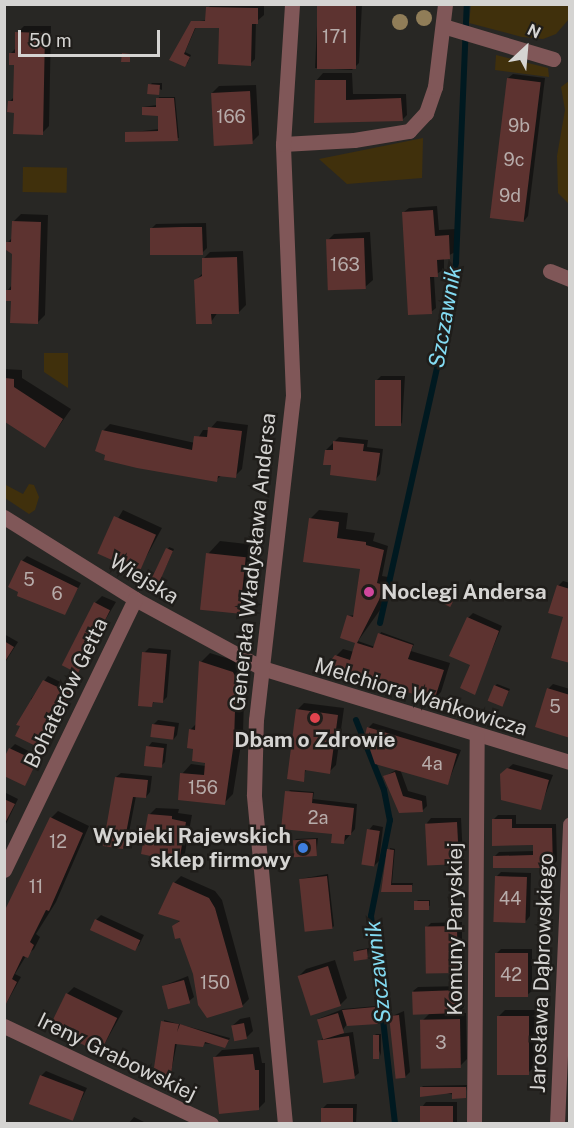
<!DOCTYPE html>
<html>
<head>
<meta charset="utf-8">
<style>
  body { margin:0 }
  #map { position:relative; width:574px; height:1128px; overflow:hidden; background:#282724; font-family:"Public Sans",sans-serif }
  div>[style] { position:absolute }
  .green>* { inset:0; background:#40300c; transform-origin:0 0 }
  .shadow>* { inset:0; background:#0007 }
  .stream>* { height:6px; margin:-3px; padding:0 3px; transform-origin:3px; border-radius:3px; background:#001920 }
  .building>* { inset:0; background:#5d3330; transform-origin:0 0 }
  .minor>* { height:15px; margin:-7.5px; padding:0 7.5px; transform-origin:7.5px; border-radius:7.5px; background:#805758 }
  .trees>* { width:16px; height:16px; margin:-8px; border-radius:50%; background:#907d58 }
  .dots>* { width:16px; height:16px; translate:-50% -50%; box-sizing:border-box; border:3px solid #1f1d1a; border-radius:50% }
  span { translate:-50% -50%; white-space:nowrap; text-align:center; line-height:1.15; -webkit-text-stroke:5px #1f1d1a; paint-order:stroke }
  .number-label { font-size:18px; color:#b7acaa }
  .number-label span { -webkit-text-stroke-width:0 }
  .street-label { font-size:21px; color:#d5d4d2 }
  .poi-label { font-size:21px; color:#d5d4d2; font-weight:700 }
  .left { translate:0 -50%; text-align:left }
  .right { translate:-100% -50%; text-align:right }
  .water-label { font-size:22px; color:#83dbf2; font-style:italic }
  .frame { position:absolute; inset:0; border:6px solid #d5d4d2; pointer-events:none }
  .north { position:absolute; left:496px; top:18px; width:60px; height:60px; -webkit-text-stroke:4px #1f1d1a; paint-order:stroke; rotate:26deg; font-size:16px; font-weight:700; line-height:24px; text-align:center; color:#d5d4d2 }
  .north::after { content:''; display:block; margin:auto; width:21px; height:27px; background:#d5d4d2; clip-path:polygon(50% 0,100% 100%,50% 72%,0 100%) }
  .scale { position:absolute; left:18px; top:30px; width:142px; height:27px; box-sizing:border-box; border:3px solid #d5d4d2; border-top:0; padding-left:8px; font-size:18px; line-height:21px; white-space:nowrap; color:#d5d4d2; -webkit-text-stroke:4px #1f1d1a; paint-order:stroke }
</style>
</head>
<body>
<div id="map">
  <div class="green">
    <div style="clip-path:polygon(471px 5px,569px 5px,569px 19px,556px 34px,543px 39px,522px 37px,469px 23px)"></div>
    <div style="clip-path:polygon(496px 55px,548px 68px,549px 77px,495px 70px)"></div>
    <div style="clip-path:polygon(569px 81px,570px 81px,569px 204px,558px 193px,557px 156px,565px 110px,561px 87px)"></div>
    <div style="clip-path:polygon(423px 138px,422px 178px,347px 184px,319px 159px)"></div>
    <div style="left:23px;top:167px;width:44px;height:25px;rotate:1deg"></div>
    <div style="clip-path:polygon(44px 353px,68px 353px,68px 388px,44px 372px)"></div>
    <div style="clip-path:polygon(4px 484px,23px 494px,29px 484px,34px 485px,39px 497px,35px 510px,29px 514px,5px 498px)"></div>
  </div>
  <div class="shadow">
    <div style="clip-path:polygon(210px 4px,264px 4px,264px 15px,256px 22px,255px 59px,250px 64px,221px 25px,196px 27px,185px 52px,191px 55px,187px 64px,171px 59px,192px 22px,207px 20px)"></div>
    <div style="clip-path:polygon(318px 4px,362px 4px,359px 63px,352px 70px,315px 68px)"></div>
    <div style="clip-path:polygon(24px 26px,51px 26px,49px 126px,42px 133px,9px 102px,15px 96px,16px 63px,10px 54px,16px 48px,17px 33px)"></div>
    <div style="clip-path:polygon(323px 73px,352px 73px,353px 94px,406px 94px,407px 115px,402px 120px,316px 122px,316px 81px)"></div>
    <div style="clip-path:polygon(513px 74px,545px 78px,528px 216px,524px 221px,508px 78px)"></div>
    <div style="clip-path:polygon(152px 83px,162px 83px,162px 90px,150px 85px)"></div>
    <div style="clip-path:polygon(256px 85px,259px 135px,252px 142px,212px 93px,219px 86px)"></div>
    <div style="clip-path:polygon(159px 97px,175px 97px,179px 138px,127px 133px,159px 129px,159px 115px,143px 107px,157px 105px)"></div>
    <div style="clip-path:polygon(437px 206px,439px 230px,456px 229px,457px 251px,444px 258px,444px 269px,434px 276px,436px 308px,431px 312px,404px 212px,409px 208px)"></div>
    <div style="clip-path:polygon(21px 214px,48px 215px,45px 315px,38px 322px,7px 291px,12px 285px,13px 253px,7px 243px,13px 237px,14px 221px)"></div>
    <div style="clip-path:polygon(206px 223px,207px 248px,202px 253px,152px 228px,156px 224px)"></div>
    <div style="clip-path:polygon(370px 232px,373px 280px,365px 287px,327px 241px,334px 234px)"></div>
    <div style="clip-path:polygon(243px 251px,246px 305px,239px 312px,218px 312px,211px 322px,195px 281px,203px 273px,203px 259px,210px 252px)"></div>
    <div style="clip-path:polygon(4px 369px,22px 370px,22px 378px,71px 409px,45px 446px,4px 420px)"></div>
    <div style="clip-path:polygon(381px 376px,405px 376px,402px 424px,376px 381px)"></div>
    <div style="clip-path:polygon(217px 421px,248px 425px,242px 469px,235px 476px,222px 475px,216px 480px,103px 431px,110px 424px,195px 443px,203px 430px,209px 430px)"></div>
    <div style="clip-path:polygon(339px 437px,368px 440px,367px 447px,383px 449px,380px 474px,376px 479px,332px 464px,326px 450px)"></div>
    <div style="clip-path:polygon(123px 510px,162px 528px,139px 570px,98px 552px)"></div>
    <div style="clip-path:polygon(319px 510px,348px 513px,346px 529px,375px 533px,373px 541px,388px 546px,382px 576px,388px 577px,380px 610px,358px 641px,375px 647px,381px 632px,414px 644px,411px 651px,450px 663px,441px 692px,434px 699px,347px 672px,336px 656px,343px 649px,354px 652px,357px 642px,348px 616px,355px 615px,363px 563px,310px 519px)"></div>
    <div style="clip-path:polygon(220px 541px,257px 545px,253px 600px,240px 612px,208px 554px)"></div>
    <div style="clip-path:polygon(169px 547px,174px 549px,156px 588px,143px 578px,153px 581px)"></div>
    <div style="clip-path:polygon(27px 556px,81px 583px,64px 613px,22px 561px)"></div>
    <div style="clip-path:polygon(563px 581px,570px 583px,570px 661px,558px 586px)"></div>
    <div style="clip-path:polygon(447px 594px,455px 598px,452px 603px,445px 596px)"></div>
    <div style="clip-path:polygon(102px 596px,116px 602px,101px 627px,95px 603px)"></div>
    <div style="clip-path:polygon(473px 613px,502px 626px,474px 693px,468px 618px)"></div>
    <div style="clip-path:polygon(4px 634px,18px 642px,4px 664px)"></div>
    <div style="clip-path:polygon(149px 648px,171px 650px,167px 697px,162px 702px,154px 701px,152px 706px,144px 653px)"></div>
    <div style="clip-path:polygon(210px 653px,242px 663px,245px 668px,243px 732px,233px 794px,224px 803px,182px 774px,191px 764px,206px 766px,190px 730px,197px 723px,201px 662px)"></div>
    <div style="clip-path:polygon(48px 676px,73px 688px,42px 748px,31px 699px)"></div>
    <div style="clip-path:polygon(497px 684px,510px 689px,503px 705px,495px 686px)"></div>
    <div style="clip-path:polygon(553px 684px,570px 689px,570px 736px,548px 689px)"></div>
    <div style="clip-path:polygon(304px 703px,344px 708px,336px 765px,329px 772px,306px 769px,303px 780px,297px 710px)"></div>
    <div style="clip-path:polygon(158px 720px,179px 723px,177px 735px,173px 740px,153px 725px)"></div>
    <div style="clip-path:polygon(373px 723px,461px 750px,448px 783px,400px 769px,408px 791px,426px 796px,427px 806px,423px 810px,400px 811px,385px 776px,398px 769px,368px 728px)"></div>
    <div style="clip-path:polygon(152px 742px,167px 744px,165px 762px,160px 767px,148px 747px)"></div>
    <div style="clip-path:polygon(15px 744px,40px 757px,24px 784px,10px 749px)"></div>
    <div style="clip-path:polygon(513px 764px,553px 775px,540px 808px,502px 799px,507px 769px)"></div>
    <div style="clip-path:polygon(121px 773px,152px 776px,150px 792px,146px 797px,136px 796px,127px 843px,123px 848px,116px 777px)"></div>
    <div style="clip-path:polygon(289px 790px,314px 792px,313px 799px,357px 804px,355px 829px,344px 842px)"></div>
    <div style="clip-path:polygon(4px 792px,18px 799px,4px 828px)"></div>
    <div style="clip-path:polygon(156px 808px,179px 809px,178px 813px,192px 815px,185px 853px,178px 860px,149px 815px)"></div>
    <div style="clip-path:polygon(58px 811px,89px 826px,56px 902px,36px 934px,40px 937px,34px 949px,26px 956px,15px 974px,21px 977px,6px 1004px,51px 818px)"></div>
    <div style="clip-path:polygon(498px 815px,516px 815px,516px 824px,556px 824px,557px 861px,552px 866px,495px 856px,499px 852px,534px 851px,534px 844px,494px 819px)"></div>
    <div style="clip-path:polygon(431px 818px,461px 818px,463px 858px,458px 863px,427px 823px)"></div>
    <div style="clip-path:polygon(373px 825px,383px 827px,379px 861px,374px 866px,369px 830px)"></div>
    <div style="clip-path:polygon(318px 838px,316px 855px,294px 841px,296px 839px)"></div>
    <div style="clip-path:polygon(390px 848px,395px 849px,392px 883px,413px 883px,411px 890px,383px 890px)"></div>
    <div style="clip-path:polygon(501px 872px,531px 873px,530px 916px,526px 921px,496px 877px)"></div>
    <div style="clip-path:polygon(328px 874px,334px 926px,332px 928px,300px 879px)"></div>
    <div style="clip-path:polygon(181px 876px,215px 891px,222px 900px,249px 999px,242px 1006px,195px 974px,181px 936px,173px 927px,180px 920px,174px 883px)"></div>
    <div style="clip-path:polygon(418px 900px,430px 900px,430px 906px,416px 902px)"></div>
    <div style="clip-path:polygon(101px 915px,144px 935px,139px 945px,135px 949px,96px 920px)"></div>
    <div style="clip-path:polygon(462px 922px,462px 967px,458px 972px,427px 927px,431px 923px)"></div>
    <div style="clip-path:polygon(369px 948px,368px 957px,355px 952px,357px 950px)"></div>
    <div style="clip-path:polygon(501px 949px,532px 949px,532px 991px,527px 995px,497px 953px)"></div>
    <div style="clip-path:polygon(335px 960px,347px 998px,340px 1005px,299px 976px,306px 969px)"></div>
    <div style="clip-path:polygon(188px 976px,194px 997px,189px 1001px,163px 986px)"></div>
    <div style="clip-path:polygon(463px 986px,464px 1007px,458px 1013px,466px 1013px,467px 1059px,460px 1066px,422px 1021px,431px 1012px,413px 991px,418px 987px)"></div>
    <div style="clip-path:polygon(74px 987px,123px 1011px,100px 1052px,67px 994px)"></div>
    <div style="clip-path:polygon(377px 1006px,377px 1023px,347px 1024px,340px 1034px,353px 1032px,359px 1073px,354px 1077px,319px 1042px,324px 1037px,318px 1019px,343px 1009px)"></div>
    <div style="clip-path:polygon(505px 1010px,536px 1010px,535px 1066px,528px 1073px,498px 1017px)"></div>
    <div style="clip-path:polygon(404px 1011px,410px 1072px,405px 1077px,390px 1017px)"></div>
    <div style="clip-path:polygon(250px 1017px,253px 1031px,246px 1038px,232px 1026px,240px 1019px)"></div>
    <div style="clip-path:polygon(164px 1020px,230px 1038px,227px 1044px,177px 1043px,169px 1082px)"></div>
    <div style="clip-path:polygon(376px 1034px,381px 1034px,381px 1056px,374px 1036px)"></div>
    <div style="clip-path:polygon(259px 1047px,262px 1063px,265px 1063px,265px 1102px,258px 1109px,215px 1057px,222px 1050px)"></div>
    <div style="clip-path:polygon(46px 1071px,87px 1088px,72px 1119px,41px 1076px)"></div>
    <div style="clip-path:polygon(467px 1085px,465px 1097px,421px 1088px,423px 1086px)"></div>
    <div style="clip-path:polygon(426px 1102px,457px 1102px,457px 1124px,422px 1124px,422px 1107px)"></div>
    <div style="clip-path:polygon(327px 1104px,357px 1104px,356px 1124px,323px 1124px,323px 1108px)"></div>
    <div style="clip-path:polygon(134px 1117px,148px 1124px,128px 1124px)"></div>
  </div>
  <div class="stream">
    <div style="left:380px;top:623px;width:306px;rotate:-77.4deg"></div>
    <div style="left:447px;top:324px;width:63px;rotate:-81.7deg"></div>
    <div style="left:456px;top:262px;width:258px;rotate:-87.6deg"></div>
    <div style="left:356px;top:720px;width:75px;rotate:68.2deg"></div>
    <div style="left:384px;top:790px;width:31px;rotate:79deg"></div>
    <div style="left:390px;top:820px;width:98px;rotate:101.2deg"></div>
    <div style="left:371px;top:916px;width:209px;rotate:83.4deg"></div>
  </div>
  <div class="building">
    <div style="left:317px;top:5px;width:39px;height:64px"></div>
    <div style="clip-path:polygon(206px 7px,258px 8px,258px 24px,252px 24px,251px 66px,218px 64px,219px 28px,195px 28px,184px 54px,190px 57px,185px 67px,169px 60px,191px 21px,205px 21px)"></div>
    <div style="clip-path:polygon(15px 32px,45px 33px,43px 135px,13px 134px,14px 113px,7px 112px,8px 101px,13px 101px,14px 65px,9px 65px,9px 53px,15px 53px)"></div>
    <div style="clip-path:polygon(122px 53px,130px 54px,130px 62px,121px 62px)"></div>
    <div style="left:507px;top:78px;width:34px;height:141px;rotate:7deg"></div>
    <div style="clip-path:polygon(315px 80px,346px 80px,346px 100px,401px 98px,403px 121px,314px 123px)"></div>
    <div style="left:148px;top:84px;width:12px;height:10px;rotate:5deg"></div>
    <div style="left:250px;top:91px;width:53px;height:39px;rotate:87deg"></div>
    <div style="clip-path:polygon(156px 98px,174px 98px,178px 141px,125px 142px,125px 132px,158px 131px,158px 116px,142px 115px,142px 107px,156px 107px)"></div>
    <div style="clip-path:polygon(433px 210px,435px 236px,449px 235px,450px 259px,437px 260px,438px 277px,430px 277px,432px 314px,408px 315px,402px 212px)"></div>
    <div style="clip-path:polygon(12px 221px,41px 222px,38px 324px,10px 323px,11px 301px,5px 301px,5px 290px,11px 290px,12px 254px,6px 250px,6px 242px,11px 242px)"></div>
    <div style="clip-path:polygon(182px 227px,202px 227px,203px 255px,150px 255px,150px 228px)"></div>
    <div style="left:364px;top:238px;width:51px;height:38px;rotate:88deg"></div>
    <div style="clip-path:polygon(237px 257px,239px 314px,211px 314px,212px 324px,196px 324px,194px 280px,202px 276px,202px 258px)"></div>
    <div style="clip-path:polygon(5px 378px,14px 379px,14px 387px,63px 419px,45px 448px,5px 422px)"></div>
    <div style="left:375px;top:380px;width:26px;height:46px"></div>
    <div style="clip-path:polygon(208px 427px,242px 431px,236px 478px,218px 476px,217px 482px,137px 468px,104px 460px,105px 455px,95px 451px,102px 430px,192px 450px,194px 436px,207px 437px)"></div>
    <div style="clip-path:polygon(333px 441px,364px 444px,363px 451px,380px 453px,376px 481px,330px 475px,331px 465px,323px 465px,325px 450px,333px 450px)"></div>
    <div style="left:114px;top:516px;width:46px;height:41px;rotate:24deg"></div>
    <div style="clip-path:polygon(309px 518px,339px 522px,337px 538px,366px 542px,366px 545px,384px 550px,377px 583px,384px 585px,379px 600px,357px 643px,373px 648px,378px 633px,413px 645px,408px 659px,444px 670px,434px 701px,327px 665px,335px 655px,350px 660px,355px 643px,340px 638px,347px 615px,353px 617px,360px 569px,303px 562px)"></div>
    <div style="clip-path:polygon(166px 548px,173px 551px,155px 592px,139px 583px,141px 577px,150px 582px)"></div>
    <div style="left:206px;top:553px;width:40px;height:57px;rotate:6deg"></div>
    <div style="clip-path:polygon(21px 560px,78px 588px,65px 615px,17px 596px,18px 592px,8px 587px)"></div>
    <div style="clip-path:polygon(557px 585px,570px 589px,570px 663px,551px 658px,563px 617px,548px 613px)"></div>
    <div style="left:444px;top:595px;width:11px;height:8px;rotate:27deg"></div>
    <div style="left:94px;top:602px;width:18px;height:71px;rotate:27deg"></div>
    <div style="clip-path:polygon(467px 617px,499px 631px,475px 695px,460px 688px,470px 665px,449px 656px)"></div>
    <div style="clip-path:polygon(4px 641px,14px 647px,4px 663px)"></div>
    <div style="clip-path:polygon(142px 652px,167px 654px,163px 703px,153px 702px,152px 707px,138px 706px)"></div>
    <div style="clip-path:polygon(199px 661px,233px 672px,236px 678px,234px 742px,225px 805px,178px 800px,180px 773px,204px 775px,205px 763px,192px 761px,193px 749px,187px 748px,189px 729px,195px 730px)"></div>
    <div style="clip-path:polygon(43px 680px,70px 693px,42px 749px,15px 736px,20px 726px,16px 725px)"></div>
    <div style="left:494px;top:685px;width:16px;height:17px;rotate:22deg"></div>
    <div style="clip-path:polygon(547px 688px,570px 695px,570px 738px,535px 727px)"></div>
    <div style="clip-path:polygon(296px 709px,338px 715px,330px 774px,305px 770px,304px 782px,287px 779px)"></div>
    <div style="left:152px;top:724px;width:23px;height:13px;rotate:7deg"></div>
    <div style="clip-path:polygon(367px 727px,457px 754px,448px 785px,375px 764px,365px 735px)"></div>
    <div style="left:146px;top:746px;width:18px;height:20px;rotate:6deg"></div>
    <div style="clip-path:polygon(9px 748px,37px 761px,25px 786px,4px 776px,4px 758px)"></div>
    <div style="clip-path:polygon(507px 768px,549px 780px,541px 810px,501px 800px,500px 774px)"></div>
    <div style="clip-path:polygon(395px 772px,403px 796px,422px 801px,423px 812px,399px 813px,383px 776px)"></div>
    <div style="clip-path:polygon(115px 777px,148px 780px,146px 798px,133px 797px,123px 849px,103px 846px)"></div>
    <div style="clip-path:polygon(285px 791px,313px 793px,312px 803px,354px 808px,351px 835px,345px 835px,344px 844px,331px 843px,332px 834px,281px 829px)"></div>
    <div style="clip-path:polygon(4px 799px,15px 804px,4px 825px)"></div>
    <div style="clip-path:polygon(148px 814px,172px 816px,172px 819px,186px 822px,179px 862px,141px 854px)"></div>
    <div style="clip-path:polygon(50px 817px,83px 833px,49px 911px,46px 910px,30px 942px,34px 945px,28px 958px,23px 956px,12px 979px,17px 982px,4px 1008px,4px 912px)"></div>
    <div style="clip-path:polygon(492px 819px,512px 819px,512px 828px,552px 828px,553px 868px,493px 868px,493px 856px,533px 855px,533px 845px,492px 846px)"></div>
    <div style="left:457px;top:822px;width:42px;height:32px;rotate:87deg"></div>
    <div style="left:367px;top:829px;width:13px;height:36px;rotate:9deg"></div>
    <div style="left:316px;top:839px;width:17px;height:23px;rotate:87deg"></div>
    <div style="clip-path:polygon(387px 849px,394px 850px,391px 885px,412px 885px,412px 892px,381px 892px)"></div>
    <div style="left:327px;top:876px;width:53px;height:28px;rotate:84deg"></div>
    <div style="left:495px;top:876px;width:32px;height:46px;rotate:2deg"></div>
    <div style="clip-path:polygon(173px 882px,209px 898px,215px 908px,243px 1007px,207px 1018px,198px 1005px,193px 974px,180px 938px,175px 939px,172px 926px,180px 921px,158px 914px)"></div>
    <div style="left:414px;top:901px;width:15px;height:9px"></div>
    <div style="left:95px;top:919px;width:50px;height:12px;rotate:25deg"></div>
    <div style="left:457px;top:926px;width:47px;height:32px;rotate:89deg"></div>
    <div style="clip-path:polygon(367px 949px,368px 959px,354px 961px,353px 952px)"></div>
    <div style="left:495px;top:953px;width:33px;height:44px"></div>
    <div style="left:328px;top:966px;width:42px;height:32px;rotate:72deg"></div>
    <div style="left:184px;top:980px;width:24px;height:23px;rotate:75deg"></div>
    <div style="left:459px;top:990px;width:23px;height:47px;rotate:88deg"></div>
    <div style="left:66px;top:993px;width:57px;height:39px;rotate:26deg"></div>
    <div style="clip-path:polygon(375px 1007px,378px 1024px,347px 1026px,342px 1010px)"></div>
    <div style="left:338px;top:1013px;width:21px;height:22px;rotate:73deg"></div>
    <div style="left:399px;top:1015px;width:63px;height:10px;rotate:84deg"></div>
    <div style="left:529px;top:1016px;width:59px;height:32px;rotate:90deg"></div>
    <div style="left:460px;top:1019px;width:49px;height:40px;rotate:89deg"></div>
    <div style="clip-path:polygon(161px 1021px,179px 1024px,177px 1032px,180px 1024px,229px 1040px,225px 1048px,205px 1042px,203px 1047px,175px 1044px,170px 1083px,152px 1081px)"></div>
    <div style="left:244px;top:1023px;width:16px;height:13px;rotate:79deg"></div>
    <div style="left:373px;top:1035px;width:6px;height:24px"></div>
    <div style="left:349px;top:1036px;width:43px;height:32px;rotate:82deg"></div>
    <div style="clip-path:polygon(253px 1054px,255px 1070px,259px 1070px,259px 1110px,219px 1114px,213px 1057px)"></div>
    <div style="left:40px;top:1075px;width:47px;height:31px;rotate:21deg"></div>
    <div style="clip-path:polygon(420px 1087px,466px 1087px,466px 1098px,452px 1099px,452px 1093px,420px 1097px)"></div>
    <div style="left:420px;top:1106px;width:33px;height:18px"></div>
    <div style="left:321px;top:1108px;width:32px;height:16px"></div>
  </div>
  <div class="minor">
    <div style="left:443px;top:26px;width:115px;rotate:16.7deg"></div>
    <div style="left:283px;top:144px;width:71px;rotate:-3.2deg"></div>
    <div style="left:354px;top:140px;width:56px;rotate:-9.3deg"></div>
    <div style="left:409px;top:131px;width:25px;rotate:-47deg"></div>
    <div style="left:426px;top:113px;width:28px;rotate:-71deg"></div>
    <div style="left:435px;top:87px;width:84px;rotate:-83.1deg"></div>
    <div style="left:550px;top:271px;width:22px;rotate:22deg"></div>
    <div style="left:4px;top:517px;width:155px;rotate:32deg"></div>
    <div style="left:135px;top:599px;width:145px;rotate:28.5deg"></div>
    <div style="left:262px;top:668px;width:322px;rotate:17deg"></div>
    <div style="left:4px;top:870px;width:301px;rotate:-64.2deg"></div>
    <div style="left:4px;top:1026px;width:229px;rotate:25.3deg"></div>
    <div style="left:285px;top:1124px;width:331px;rotate:-95.4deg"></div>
    <div style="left:254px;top:794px;width:74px;rotate:-88.5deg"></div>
    <div style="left:256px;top:720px;width:327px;rotate:-83.5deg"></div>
    <div style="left:293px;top:395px;width:251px;rotate:-92.3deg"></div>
    <div style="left:283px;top:144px;width:140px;rotate:-86.3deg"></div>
    <div style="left:474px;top:1124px;width:389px;rotate:-89.6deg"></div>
    <div style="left:557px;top:1124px;width:300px;rotate:-87.5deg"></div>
  </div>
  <div class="trees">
    <div style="left:424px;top:18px"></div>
    <div style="left:400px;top:22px"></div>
  </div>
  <div class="dots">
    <div style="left:369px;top:592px;background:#d1479c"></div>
    <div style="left:315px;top:718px;background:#e0444e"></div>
    <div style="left:303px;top:848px;background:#3f7fe0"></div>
  </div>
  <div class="number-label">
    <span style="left:335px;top:37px">171</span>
    <span style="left:231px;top:117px">166</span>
    <span style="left:519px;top:126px">9b</span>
    <span style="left:514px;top:160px">9c</span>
    <span style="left:510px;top:196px">9d</span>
    <span style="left:345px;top:265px">163</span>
    <span style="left:29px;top:580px">5</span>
    <span style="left:57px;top:594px">6</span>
    <span style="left:555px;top:707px">5</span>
    <span style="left:432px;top:764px">4a</span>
    <span style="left:203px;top:788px">156</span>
    <span style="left:318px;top:818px">2a</span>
    <span style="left:58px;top:842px">12</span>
    <span style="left:36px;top:887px">11</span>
    <span style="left:510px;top:899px">44</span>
    <span style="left:511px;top:975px">42</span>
    <span style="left:215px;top:983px">150</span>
    <span style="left:441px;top:1043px">3</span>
  </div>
  <div class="street-label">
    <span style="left:253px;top:562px;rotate:-84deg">Generała Władysława Andersa</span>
    <span style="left:144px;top:579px;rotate:31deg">Wiejska</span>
    <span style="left:66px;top:693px;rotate:-64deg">Bohaterów Getta</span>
    <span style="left:421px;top:697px;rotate:17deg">Melchiora Wańkowicza</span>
    <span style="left:455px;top:929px;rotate:-90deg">Komuny Paryskiej</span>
    <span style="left:542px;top:973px;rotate:-88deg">Jarosława Dąbrowskiego</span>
    <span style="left:117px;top:1057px;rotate:26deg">Ireny Grabowskiej</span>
  </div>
  <div class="poi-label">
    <span class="left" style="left:381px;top:592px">Noclegi Andersa</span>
    <span style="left:315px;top:740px">Dbam o Zdrowie</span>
    <span class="right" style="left:291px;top:848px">Wypieki Rajewskich<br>sklep firmowy</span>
  </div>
  <div class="water-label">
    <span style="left:445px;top:317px;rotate:-80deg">Szczawnik</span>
    <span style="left:378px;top:972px;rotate:-96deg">Szczawnik</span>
  </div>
  <div class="frame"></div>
  <div class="north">N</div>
  <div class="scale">50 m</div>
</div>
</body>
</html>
